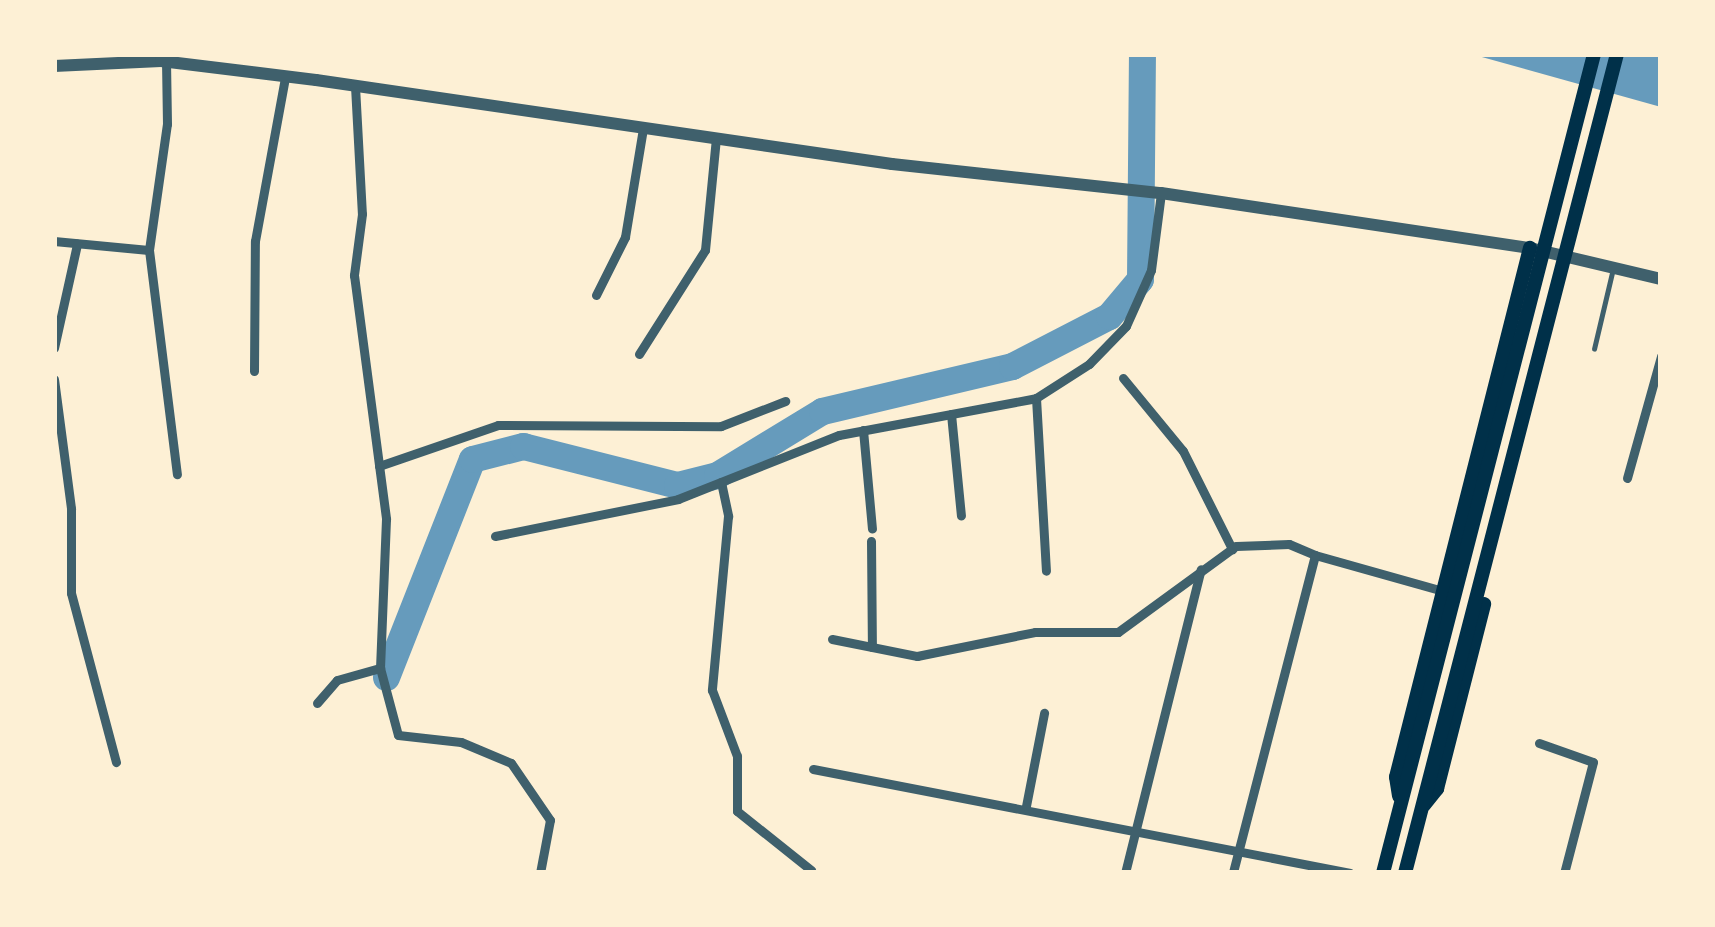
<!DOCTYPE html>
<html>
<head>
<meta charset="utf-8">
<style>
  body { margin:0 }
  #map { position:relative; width:1715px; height:927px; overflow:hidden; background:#fdf0d5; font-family:"Varela Round",sans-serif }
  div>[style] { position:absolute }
  .water>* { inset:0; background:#669bbc }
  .river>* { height:27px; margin:-13.5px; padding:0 13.5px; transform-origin:13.5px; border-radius:13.5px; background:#669bbc }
  .service>* { height:4.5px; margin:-2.25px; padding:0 2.25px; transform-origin:2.25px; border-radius:2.25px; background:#3f606c }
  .minor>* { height:9px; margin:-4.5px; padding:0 4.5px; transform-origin:4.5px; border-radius:4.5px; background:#3f606c }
  .tertiary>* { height:12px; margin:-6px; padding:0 6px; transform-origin:6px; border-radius:6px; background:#3f606c }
  .secondary>* { height:14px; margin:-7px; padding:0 7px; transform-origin:7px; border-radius:7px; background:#003049 }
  span { translate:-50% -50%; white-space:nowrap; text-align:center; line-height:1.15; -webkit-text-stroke:9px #fdf0d5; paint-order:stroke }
  .frame { position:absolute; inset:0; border:57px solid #fdf0d5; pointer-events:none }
</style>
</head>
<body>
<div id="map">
  <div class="water">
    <div style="clip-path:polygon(1471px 54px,1661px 54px,1661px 107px)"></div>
  </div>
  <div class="river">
    <div style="left:386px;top:677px;width:234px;rotate:-68.5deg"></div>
    <div style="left:472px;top:459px;width:53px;rotate:-14.3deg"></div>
    <div style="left:523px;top:446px;width:159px;rotate:14.2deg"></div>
    <div style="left:677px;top:485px;width:41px;rotate:-14deg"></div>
    <div style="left:717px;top:475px;width:123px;rotate:-31.4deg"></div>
    <div style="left:822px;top:411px;width:195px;rotate:-13.3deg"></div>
    <div style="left:1012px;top:366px;width:109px;rotate:-27.3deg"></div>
    <div style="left:1109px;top:316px;width:48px;rotate:-50deg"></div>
    <div style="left:1140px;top:279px;width:225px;rotate:-89.5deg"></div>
  </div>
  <div class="service">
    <div style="left:1594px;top:349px;width:78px;rotate:-76.7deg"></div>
  </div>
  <div class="minor">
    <div style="left:355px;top:86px;width:128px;rotate:86.9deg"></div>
    <div style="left:362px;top:214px;width:62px;rotate:97.5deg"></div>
    <div style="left:354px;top:275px;width:246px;rotate:82.5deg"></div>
    <div style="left:386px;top:519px;width:149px;rotate:92.3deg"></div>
    <div style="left:380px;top:668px;width:69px;rotate:75deg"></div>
    <div style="left:398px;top:735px;width:63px;rotate:6.3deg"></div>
    <div style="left:461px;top:742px;width:54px;rotate:22.8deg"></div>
    <div style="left:511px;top:763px;width:69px;rotate:55.6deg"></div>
    <div style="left:550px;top:820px;width:54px;rotate:100.7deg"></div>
    <div style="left:54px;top:241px;width:95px;rotate:5.4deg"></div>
    <div style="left:149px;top:250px;width:127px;rotate:-81.9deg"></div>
    <div style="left:167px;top:124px;width:63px;rotate:-90.9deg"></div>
    <div style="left:149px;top:250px;width:226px;rotate:82.9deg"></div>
    <div style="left:596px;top:295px;width:65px;rotate:-63.4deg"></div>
    <div style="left:625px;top:237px;width:110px;rotate:-80.6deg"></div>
    <div style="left:54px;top:348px;width:107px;rotate:-77.5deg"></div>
    <div style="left:639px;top:354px;width:123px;rotate:-57.6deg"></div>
    <div style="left:705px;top:250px;width:113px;rotate:-84.4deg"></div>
    <div style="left:254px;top:371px;width:130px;rotate:-89.6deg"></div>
    <div style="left:255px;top:241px;width:167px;rotate:-79.6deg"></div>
    <div style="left:1123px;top:378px;width:94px;rotate:50.6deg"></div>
    <div style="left:1183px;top:451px;width:110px;rotate:63.4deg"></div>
    <div style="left:54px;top:379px;width:131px;rotate:82.5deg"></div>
    <div style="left:71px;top:509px;width:84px;rotate:90deg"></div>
    <div style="left:71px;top:593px;width:175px;rotate:75.1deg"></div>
    <div style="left:1036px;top:398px;width:173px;rotate:86.7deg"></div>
    <div style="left:951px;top:414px;width:102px;rotate:84.4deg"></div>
    <div style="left:863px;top:430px;width:99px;rotate:84.8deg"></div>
    <div style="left:379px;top:466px;width:126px;rotate:-19deg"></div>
    <div style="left:498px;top:425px;width:223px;rotate:0.3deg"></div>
    <div style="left:721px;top:426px;width:69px;rotate:-21.3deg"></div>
    <div style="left:1627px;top:478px;width:127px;rotate:-74.4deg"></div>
    <div style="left:721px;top:482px;width:35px;rotate:78deg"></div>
    <div style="left:728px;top:516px;width:175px;rotate:95.3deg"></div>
    <div style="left:712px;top:690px;width:71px;rotate:69.3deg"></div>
    <div style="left:737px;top:756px;width:55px;rotate:90deg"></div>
    <div style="left:737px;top:811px;width:95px;rotate:38.6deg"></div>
    <div style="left:495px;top:536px;width:187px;rotate:-11.4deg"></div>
    <div style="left:678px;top:499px;width:173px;rotate:-21.7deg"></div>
    <div style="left:839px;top:435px;width:200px;rotate:-10.6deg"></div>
    <div style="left:1036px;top:398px;width:63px;rotate:-32.7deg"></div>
    <div style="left:1089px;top:364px;width:53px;rotate:-45.8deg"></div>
    <div style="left:1126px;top:326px;width:61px;rotate:-65.9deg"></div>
    <div style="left:1151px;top:270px;width:78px;rotate:-82.6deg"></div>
    <div style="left:871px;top:541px;width:106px;rotate:89.5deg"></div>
    <div style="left:1315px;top:555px;width:133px;rotate:15.7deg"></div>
    <div style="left:832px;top:639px;width:87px;rotate:11.3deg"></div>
    <div style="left:917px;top:656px;width:120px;rotate:-11.5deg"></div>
    <div style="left:1035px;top:632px;width:83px"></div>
    <div style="left:1118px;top:632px;width:146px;rotate:-36.1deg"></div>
    <div style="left:1236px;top:546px;width:53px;rotate:-2.2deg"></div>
    <div style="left:1289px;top:544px;width:28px;rotate:23deg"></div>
    <div style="left:1315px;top:555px;width:328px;rotate:104.5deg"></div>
    <div style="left:317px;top:703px;width:30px;rotate:-49deg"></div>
    <div style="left:337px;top:680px;width:45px;rotate:-15.6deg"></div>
    <div style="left:1539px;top:743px;width:57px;rotate:19.4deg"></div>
    <div style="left:1593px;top:762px;width:115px;rotate:104.6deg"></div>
    <div style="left:813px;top:769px;width:547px;rotate:10.96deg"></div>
    <div style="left:1026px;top:806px;width:95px;rotate:-79deg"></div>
    <div style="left:1125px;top:873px;width:313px;rotate:-76deg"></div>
  </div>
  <div class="tertiary">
    <div style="left:54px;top:66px;width:107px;rotate:-2.7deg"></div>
    <div style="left:161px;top:61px;width:156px;rotate:7deg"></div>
    <div style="left:316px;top:80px;width:582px;rotate:8.3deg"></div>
    <div style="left:892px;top:164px;width:271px;rotate:6.2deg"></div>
    <div style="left:1161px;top:193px;width:373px;rotate:8.5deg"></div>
    <div style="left:1530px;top:248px;width:135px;rotate:13.3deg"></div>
  </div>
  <div class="secondary">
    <div style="left:1399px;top:796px;width:19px;rotate:-99deg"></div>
    <div style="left:1396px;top:777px;width:546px;rotate:-75.79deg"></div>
    <div style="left:1424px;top:805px;width:21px;rotate:-51deg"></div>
    <div style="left:1437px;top:789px;width:191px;rotate:-75.7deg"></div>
    <div style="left:1383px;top:873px;width:846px;rotate:-75.55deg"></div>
    <div style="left:1405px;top:873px;width:846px;rotate:-75.49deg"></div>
  </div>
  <div class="frame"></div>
</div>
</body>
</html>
